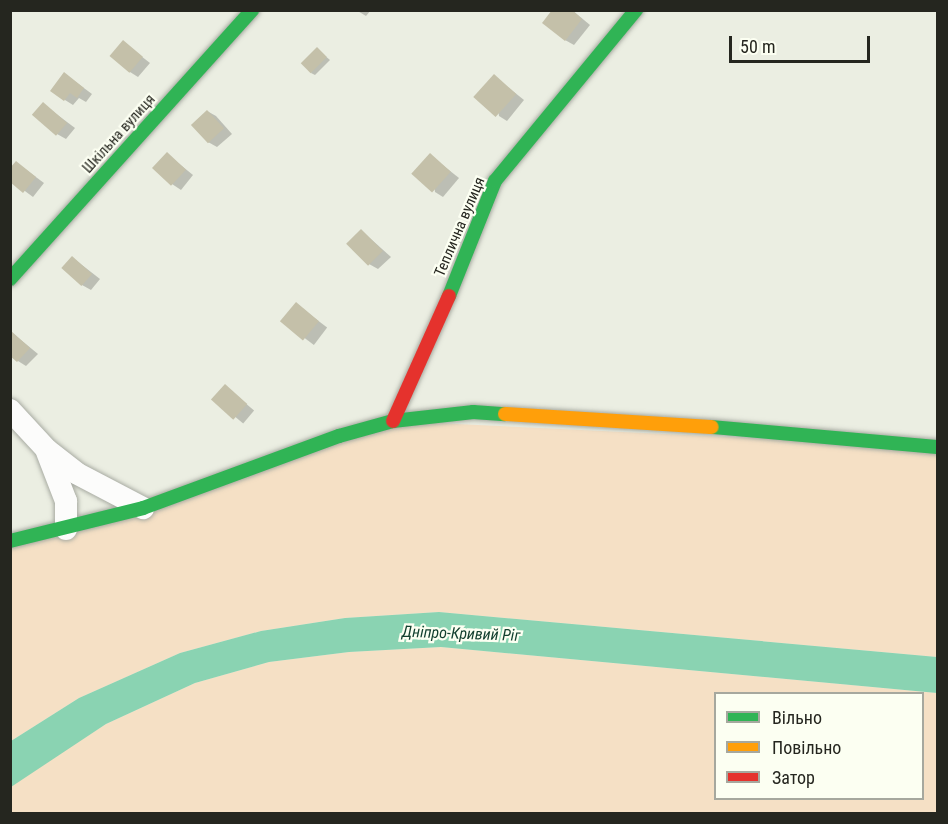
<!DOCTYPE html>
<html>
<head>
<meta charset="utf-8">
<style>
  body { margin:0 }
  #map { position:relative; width:948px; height:824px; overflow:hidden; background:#ebeee2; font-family:"Roboto Condensed",sans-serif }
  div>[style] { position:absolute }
  .green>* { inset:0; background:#f5e0c5 }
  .water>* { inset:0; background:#8ad3b2 }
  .shadow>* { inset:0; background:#0003; transform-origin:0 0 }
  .building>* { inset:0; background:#c4c0a9; transform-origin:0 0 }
  .roads { filter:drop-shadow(0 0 2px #a8aba2) drop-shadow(0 0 2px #a8aba2) }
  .street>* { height:22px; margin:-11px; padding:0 11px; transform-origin:11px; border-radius:11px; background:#fcfcfb }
  .fast>* { height:14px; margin:-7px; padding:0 7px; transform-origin:7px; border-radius:7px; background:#30b455 }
  .slow>* { height:14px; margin:-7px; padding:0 7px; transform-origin:7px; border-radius:7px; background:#ff9f0a }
  .jam>* { height:14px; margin:-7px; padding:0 7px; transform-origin:7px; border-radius:7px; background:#e5322d }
  span { translate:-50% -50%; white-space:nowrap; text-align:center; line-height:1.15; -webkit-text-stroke:4.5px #fcfff2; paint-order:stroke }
  .street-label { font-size:15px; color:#25261f }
  .water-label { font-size:16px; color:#13402f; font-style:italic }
  .frame { position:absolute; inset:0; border:12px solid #25261f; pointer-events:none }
  .legend { position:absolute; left:714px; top:692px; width:210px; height:108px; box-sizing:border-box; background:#fcfff2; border:2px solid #a6a89e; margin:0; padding:8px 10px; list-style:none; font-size:18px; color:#25261f }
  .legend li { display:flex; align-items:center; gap:12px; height:30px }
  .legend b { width:30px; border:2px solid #a6a89e }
  .scale { position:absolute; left:729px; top:36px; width:141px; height:27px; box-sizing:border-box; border:3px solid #25261f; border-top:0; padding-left:8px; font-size:18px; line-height:21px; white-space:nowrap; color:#25261f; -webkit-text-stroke:4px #fcfff2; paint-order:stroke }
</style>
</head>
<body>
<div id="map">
  <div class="green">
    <div style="clip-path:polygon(393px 421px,937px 447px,937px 657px,439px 612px,345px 618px,261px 631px,180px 653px,79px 698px,11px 741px,11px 541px)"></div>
    <div style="clip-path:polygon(evenodd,441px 647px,937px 693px,937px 813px,11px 814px,10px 787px,19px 780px,106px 724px,195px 683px,269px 662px,349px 652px,441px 647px,716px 694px,922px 694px,922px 798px,716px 798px,716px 694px)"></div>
  </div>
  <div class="water">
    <div style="clip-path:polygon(439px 612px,937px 657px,937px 693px,441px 647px,349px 652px,269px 662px,195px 683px,106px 724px,11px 787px,11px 741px,79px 698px,180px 653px,261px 631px,345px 618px)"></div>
  </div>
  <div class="shadow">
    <div style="clip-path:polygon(356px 10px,371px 10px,366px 16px)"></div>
    <div style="clip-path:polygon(572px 10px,590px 25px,574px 45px,565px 40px)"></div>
    <div style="clip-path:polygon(123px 42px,150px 63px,138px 77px,130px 72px)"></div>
    <div style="clip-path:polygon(317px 49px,330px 60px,315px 75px,311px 73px)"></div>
    <div style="clip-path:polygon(65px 74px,92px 94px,86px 102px,79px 98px,73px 105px,65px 100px)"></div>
    <div style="clip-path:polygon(494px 76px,524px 100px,507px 121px,499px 116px)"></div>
    <div style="clip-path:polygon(43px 104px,75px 128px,66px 139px,57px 134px)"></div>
    <div style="clip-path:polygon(207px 111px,216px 116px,232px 134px,217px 147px,208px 142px,193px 125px)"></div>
    <div style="clip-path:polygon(167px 154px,193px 175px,181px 190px,172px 184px)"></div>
    <div style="clip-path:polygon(430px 155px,459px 178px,443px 197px,435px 192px)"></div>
    <div style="clip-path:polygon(17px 163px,44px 183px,33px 197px,10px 180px)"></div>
    <div style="clip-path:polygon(362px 231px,391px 257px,378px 269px,369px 264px)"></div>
    <div style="clip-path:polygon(73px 258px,100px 279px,91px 290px,82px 285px)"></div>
    <div style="left:296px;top:304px;width:39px;height:22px;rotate:37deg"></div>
    <div style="clip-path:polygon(10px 331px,38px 354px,26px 366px,18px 361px)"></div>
    <div style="left:225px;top:386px;width:38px;height:17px;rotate:40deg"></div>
  </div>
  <div class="building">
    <div style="clip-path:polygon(552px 10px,572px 10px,582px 19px,565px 41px,542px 23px)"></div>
    <div style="left:123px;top:40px;width:26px;height:21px;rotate:40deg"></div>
    <div style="left:317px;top:47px;width:14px;height:23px;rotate:45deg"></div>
    <div style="clip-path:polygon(64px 72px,84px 88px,77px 98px,70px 93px,64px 101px,50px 91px)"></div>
    <div style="left:494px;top:74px;width:30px;height:31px;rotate:42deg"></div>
    <div style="left:43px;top:102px;width:32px;height:17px;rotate:41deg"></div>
    <div style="left:207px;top:110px;width:25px;height:22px;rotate:47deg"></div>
    <div style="left:167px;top:152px;width:26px;height:22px;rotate:43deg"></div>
    <div style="left:430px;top:153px;width:28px;height:28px;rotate:42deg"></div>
    <div style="clip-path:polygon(16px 161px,36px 177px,23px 193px,10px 182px,10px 168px)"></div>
    <div style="left:361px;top:229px;width:31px;height:21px;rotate:45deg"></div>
    <div style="left:72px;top:256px;width:27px;height:16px;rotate:42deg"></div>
    <div style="left:296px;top:302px;width:30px;height:25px;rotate:40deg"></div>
    <div style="clip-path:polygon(10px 330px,30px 348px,17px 362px,10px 356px)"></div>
    <div style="left:225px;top:384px;width:30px;height:21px;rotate:42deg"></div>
  </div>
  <div class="roads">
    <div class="street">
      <div style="left:10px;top:410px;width:54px;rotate:47.2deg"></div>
      <div style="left:47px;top:450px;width:37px;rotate:38deg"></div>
      <div style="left:76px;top:473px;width:76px;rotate:27.6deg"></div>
      <div style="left:47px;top:452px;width:53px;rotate:68.8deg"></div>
      <div style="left:66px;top:501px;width:28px;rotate:90deg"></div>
    </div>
    <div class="fast">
      <div style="left:10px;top:279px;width:362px;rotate:-48deg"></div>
      <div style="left:449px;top:296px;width:124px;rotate:-68.2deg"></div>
      <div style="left:495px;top:181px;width:222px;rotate:-50.5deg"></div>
      <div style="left:712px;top:427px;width:227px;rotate:5.1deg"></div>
      <div style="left:10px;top:541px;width:137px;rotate:-13.9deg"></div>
      <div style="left:143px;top:508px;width:209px;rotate:-20.2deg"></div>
      <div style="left:339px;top:436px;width:56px;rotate:-15.5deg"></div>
      <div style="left:393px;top:421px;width:81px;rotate:-6.4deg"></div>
      <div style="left:473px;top:412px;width:32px;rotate:4deg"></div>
    </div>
    <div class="slow">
      <div style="left:505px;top:414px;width:207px;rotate:3.6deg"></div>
    </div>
    <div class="jam">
      <div style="left:393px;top:421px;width:137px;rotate:-65.9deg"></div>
    </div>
  </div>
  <div class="street-label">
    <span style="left:119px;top:134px;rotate:-48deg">Шкільна вулиця</span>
    <span style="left:460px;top:227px;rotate:-67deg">Теплична вулиця</span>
  </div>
  <div class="water-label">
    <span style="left:461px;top:634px;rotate:2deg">Дніпро-Кривий Ріг</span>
  </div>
  <div class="frame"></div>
  <ul class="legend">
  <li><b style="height:8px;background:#30b455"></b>Вільно</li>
  <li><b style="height:8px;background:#ff9f0a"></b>Повільно</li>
  <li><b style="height:8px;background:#e5322d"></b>Затор</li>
  </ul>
  <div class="scale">50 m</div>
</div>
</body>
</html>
